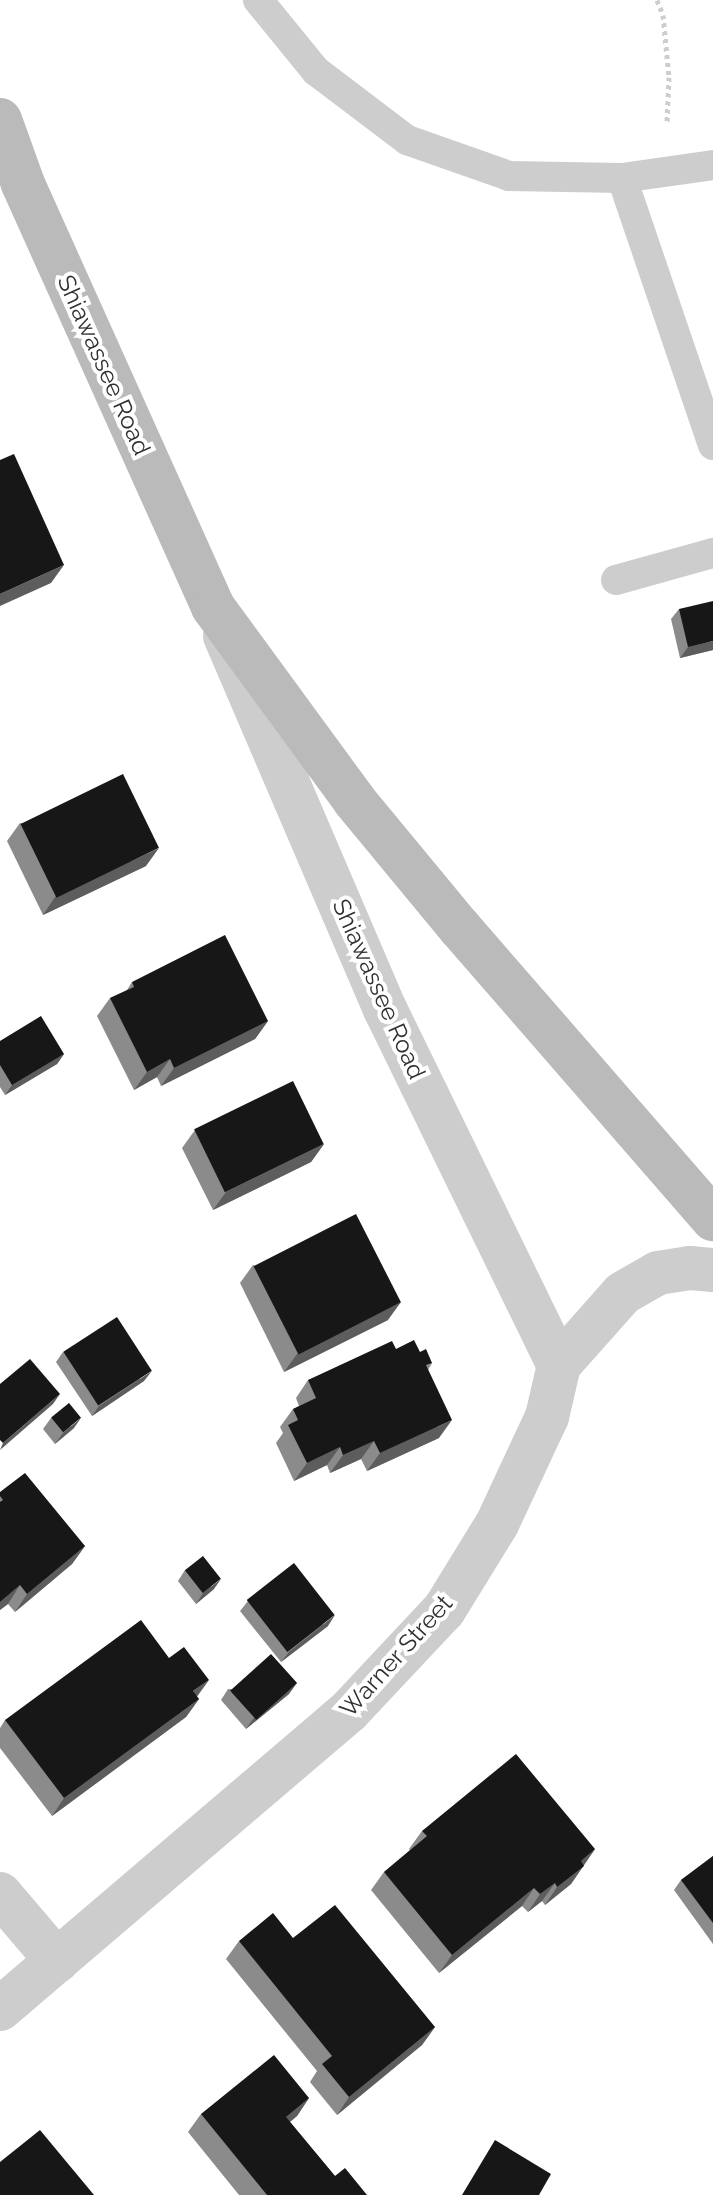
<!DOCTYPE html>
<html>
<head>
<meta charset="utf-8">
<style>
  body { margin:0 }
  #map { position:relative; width:713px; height:2195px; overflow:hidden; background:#fff; font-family:Raleway,sans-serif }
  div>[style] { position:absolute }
  .path>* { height:5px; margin-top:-2.5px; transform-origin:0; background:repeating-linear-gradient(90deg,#cdcdcd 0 4px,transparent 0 8px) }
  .lane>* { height:30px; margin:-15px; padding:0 15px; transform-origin:15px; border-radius:15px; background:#cdcdcd }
  .street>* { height:44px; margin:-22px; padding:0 22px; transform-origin:22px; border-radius:22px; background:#cdcdcd }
  .secondary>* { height:44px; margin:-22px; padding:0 22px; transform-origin:22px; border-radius:22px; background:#bababa }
  .wall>* { inset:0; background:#8b8b8b }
  .shaded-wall>* { inset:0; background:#5d5d5d }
  .building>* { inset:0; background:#171717; transform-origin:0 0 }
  span { translate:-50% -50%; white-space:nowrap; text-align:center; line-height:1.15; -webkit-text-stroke:8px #fff; paint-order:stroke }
  .street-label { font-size:24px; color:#303030 }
</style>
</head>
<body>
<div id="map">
  <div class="path">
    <div style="left:657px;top:0;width:16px;rotate:68deg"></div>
    <div style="left:663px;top:15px;width:62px;rotate:84.5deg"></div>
    <div style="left:669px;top:77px;width:46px;rotate:92.5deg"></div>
  </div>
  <div class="lane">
    <div style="left:258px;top:0;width:92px;rotate:50.8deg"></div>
    <div style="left:316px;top:71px;width:114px;rotate:37.2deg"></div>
    <div style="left:407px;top:140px;width:108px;rotate:19.4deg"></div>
    <div style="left:509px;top:176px;width:113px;rotate:1deg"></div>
    <div style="left:622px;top:178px;width:92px;rotate:-8.1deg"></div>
    <div style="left:622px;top:178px;width:282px;rotate:71.2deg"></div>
    <div style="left:616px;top:580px;width:101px;rotate:-15.6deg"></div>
  </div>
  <div class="street">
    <div style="left:225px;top:636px;width:406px;rotate:66.8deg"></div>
    <div style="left:385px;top:1009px;width:396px;rotate:64deg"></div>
    <div style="left:0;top:1894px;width:88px;rotate:49.6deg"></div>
    <div style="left:0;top:2009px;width:459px;rotate:-40.5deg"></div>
    <div style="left:349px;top:1711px;width:139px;rotate:-46.8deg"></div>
    <div style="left:444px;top:1610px;width:101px;rotate:-58.4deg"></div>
    <div style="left:497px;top:1524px;width:118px;rotate:-65deg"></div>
    <div style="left:547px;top:1417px;width:53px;rotate:-77deg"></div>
    <div style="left:559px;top:1365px;width:96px;rotate:-48.4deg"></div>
    <div style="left:623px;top:1293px;width:40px;rotate:-29.7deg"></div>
    <div style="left:658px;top:1273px;width:32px;rotate:-9deg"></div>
    <div style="left:690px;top:1268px;width:23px;rotate:5deg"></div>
  </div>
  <div class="secondary">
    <div style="left:0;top:120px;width:68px;rotate:70.2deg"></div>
    <div style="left:23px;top:184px;width:464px;rotate:65.8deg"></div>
    <div style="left:213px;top:607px;width:239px;rotate:53.8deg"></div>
    <div style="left:354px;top:800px;width:166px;rotate:50.4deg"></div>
    <div style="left:460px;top:928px;width:386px;rotate:49deg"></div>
  </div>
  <div class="wall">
    <div style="clip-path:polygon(679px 609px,713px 650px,680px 658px,671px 619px)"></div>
    <div style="clip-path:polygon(20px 823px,146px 866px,43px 915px,7px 841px)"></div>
    <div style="clip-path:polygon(132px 982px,268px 1021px,255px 1039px,161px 1086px,157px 1077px,134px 1090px,97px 1016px,110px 998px,127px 990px)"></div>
    <div style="clip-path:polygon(0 1041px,64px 1054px,57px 1064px,5px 1095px,0 1087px)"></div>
    <div style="clip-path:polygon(195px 1130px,324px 1144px,311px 1162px,213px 1210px,182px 1148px)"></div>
    <div style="clip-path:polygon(253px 1265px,388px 1320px,284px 1372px,240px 1283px)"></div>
    <div style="clip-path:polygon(396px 1349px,420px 1352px,432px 1363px,428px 1370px,439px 1438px,367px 1471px,361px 1459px,330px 1473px,327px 1465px,294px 1481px,276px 1443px,283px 1433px,280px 1427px,293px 1409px,299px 1406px,296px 1398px,308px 1380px)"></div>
    <div style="clip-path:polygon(63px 1352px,144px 1381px,92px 1416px,56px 1362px)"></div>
    <div style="clip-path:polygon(51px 1418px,74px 1428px,55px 1444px,43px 1429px)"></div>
    <div style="clip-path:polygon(0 1492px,85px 1546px,72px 1564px,15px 1612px,8px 1604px,0 1610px)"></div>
    <div style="clip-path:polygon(185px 1570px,214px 1589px,196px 1604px,178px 1581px)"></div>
    <div style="clip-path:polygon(248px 1601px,328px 1626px,281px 1662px,240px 1611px)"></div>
    <div style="clip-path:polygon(228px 1689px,289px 1694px,246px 1729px,221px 1700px)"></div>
    <div style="clip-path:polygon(197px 1697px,199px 1699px,186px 1717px,52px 1816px,0 1748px,0 1728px,5px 1720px)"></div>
    <div style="clip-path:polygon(422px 1831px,595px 1849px,571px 1884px,545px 1905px,542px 1901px,528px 1912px,522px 1906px,439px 1973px,371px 1890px,384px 1872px,410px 1850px,409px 1849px)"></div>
    <div style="clip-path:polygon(713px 1856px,713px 1944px,674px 1890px,681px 1880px)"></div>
    <div style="clip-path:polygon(293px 1938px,435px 2027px,422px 2045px,337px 2115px,310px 2082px,317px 2071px,226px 1959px,239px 1941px)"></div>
    <div style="clip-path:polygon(309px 2098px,297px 2116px,290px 2122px,335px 2176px,367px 2195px,239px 2195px,188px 2132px,201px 2114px)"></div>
  </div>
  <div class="shaded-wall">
    <div style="clip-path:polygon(64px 565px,51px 583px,0 606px,0 594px)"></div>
    <div style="clip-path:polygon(713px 641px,713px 650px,680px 658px,688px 647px)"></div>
    <div style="clip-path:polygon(159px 848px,146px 866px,43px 915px,55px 897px)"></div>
    <div style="clip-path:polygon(268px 1021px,255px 1039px,161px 1086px,174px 1068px)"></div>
    <div style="clip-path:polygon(64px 1054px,57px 1064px,5px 1095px,12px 1085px)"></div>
    <div style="clip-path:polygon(170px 1059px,157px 1077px,134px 1090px,147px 1072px)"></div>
    <div style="clip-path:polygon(324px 1144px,311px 1162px,213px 1210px,226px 1192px)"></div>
    <div style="clip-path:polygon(401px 1302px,388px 1320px,284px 1372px,297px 1354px)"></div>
    <div style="clip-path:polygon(152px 1371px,144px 1381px,92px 1416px,99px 1406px)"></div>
    <div style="clip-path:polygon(60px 1394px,53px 1404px,0 1450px,3px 1443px)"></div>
    <div style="clip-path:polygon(81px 1418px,74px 1428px,55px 1444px,63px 1433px)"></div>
    <div style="clip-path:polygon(452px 1420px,439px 1438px,367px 1471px,380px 1453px)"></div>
    <div style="clip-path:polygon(374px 1441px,361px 1459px,330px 1473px,343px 1455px)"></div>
    <div style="clip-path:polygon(340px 1447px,327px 1465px,294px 1481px,307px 1463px)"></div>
    <div style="clip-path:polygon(85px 1546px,72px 1564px,15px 1612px,27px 1594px)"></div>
    <div style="clip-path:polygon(221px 1579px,214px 1589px,196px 1604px,203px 1593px)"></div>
    <div style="clip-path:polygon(20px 1585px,8px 1604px,0 1610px,0 1602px)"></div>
    <div style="clip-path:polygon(335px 1615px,328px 1626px,281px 1662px,289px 1652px)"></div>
    <div style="clip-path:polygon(209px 1680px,196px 1698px,193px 1691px)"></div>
    <div style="clip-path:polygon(297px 1683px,289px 1694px,246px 1729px,253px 1719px)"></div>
    <div style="clip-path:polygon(199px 1699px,186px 1717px,52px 1816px,64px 1798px)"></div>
    <div style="clip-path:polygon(595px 1849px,571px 1884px,545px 1905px,557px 1887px,581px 1861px)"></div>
    <div style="clip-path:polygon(555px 1883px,542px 1901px,528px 1912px,540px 1894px)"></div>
    <div style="clip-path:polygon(534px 1888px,522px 1906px,439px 1973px,452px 1955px)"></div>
    <div style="clip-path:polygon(435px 2027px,422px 2045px,337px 2115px,349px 2097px)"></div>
    <div style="clip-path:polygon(309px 2098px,297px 2116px,274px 2135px,286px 2117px)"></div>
  </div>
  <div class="building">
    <div style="clip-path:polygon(14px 454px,64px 565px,0 594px,0 460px)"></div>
    <div style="clip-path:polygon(713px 601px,713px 641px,688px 647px,679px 609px)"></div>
    <div style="left:123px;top:774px;width:82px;height:114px;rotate:64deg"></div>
    <div style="clip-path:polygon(225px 935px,268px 1021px,174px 1068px,170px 1059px,147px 1072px,110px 998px,134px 987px,132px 982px)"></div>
    <div style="clip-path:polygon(41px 1016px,64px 1054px,12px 1085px,0 1065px,0 1041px)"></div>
    <div style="left:293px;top:1081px;width:70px;height:110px;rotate:64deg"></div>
    <div style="left:356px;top:1214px;width:99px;height:115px;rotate:63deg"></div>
    <div style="left:117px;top:1317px;width:64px;height:64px;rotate:57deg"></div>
    <div style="clip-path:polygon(414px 1340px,420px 1352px,426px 1349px,432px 1363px,426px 1365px,452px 1420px,380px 1453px,374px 1441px,343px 1455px,340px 1447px,307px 1463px,288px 1425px,298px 1420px,293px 1409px,316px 1398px,308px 1380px,392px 1341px,396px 1349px)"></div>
    <div style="clip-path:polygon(30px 1359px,60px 1394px,3px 1443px,0 1440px,0 1384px)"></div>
    <div style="left:69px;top:1403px;width:19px;height:23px;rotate:51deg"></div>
    <div style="clip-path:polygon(25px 1473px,85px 1546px,27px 1594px,20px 1585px,0 1602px,0 1502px,3px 1500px,0 1496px,0 1492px)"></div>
    <div style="left:203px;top:1556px;width:29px;height:23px;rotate:52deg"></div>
    <div style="left:294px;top:1563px;width:66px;height:60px;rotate:52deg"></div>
    <div style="clip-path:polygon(141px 1620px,169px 1658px,184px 1647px,209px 1680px,193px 1691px,199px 1699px,64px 1798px,5px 1720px)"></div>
    <div style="left:271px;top:1654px;width:39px;height:55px;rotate:48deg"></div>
    <div style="clip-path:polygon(516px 1754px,595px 1849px,581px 1861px,584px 1866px,557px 1887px,555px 1883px,540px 1894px,534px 1888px,452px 1955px,384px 1872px,427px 1836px,422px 1831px)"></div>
    <div style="clip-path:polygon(713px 1856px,713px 1923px,681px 1880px)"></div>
    <div style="clip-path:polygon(335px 1905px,435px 2027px,349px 2097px,322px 2064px,332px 2056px,239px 1941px,273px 1913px,293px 1938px)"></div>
    <div style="clip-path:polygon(274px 2055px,309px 2098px,286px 2117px,335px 2176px,345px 2168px,367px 2195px,267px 2195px,201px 2114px)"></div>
    <div style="clip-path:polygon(40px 2130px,94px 2195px,0 2195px,0 2162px)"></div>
    <div style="clip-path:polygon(495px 2140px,551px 2174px,539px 2195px,462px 2195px)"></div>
  </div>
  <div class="street-label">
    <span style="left:104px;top:365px;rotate:66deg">Shiawassee Road</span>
    <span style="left:379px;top:989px;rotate:66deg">Shiawassee Road</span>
    <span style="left:396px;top:1656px;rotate:-48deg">Warner Street</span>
  </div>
</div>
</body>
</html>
